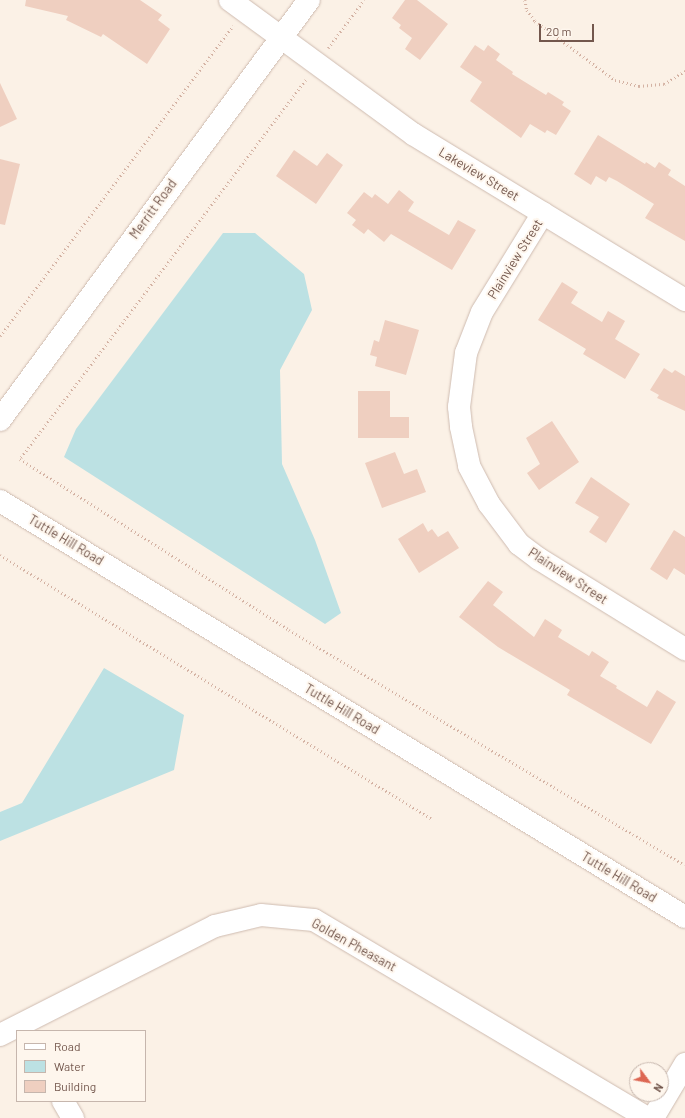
<!DOCTYPE html>
<html>
<head>
<meta charset="utf-8">
<style>
  body { margin:0 }
  #map { position:relative; width:685px; height:1118px; overflow:hidden; background:#fbf1e6; font-family:Barlow,sans-serif }
  div>[style] { position:absolute }
  .water>* { inset:0; background:#bce1e3 }
  .building>* { inset:0; background:#efcfc0 }
  .path>* { height:2.5px; margin-top:-1.25px; transform-origin:0; background:repeating-linear-gradient(90deg,#d4b2a3 0 1px,transparent 0 4px) }
  .roads { filter:drop-shadow(0 0 1px #cebbb0) drop-shadow(0 0 1px #cebbb0) }
  .minor>* { height:22px; margin:-11px; padding:0 11px; transform-origin:11px; border-radius:11px; background:#fff }
  .secondary>* { height:22px; margin:-11px; padding:0 11px; transform-origin:11px; border-radius:11px; background:#fff }
  span { translate:-50% -50%; white-space:nowrap; text-align:center; line-height:1.15; -webkit-text-stroke:4px #fef6ed; paint-order:stroke }
  .street-label { font-size:13px; color:#73574d }
  .legend { position:absolute; left:16px; top:1030px; width:130px; height:72px; box-sizing:border-box; background:#fef6ed; border:1px solid #c6b6ad; margin:0; padding:5px 7px; list-style:none; font-size:12px; color:#73574d }
  .legend li { display:flex; align-items:center; gap:8px; height:20px }
  .legend b { width:20px; border:1px solid #c6b6ad }
  .north { position:absolute; left:629px; top:1062px; width:40px; height:40px; box-sizing:border-box; background:#fef6ed; border:1px solid #c6b6ad; border-radius:50%; rotate:122deg; font-size:11px; font-weight:700; line-height:16px; text-align:center; color:#73574d }
  .north::after { content:''; display:block; margin:auto; width:14px; height:18px; background:#dd6753; clip-path:polygon(50% 0,100% 100%,50% 72%,0 100%) }
  .scale { position:absolute; left:539px; top:24px; width:55px; height:18px; box-sizing:border-box; border:2px solid #73574d; border-top:0; padding-left:5px; font-size:12px; line-height:14px; white-space:nowrap; color:#73574d; -webkit-text-stroke:3px #fef6ed; paint-order:stroke }
</style>
</head>
<body>
<div id="map">
  <div class="water">
    <div style="clip-path:polygon(223px 233px,255px 233px,304px 274px,312px 310px,280px 370px,282px 464px,315px 540px,341px 613px,325px 624px,64px 457px,76px 429px)"></div>
    <div style="clip-path:polygon(104px 668px,184px 715px,174px 770px,0 841px,0 812px,22px 803px)"></div>
  </div>
  <div class="building">
    <div style="clip-path:polygon(26px 0,140px 0,162px 15px,158px 20px,170px 29px,147px 64px,103px 34px,101px 37px,66px 20px,68px 16px,25px 6px)"></div>
    <div style="clip-path:polygon(405px 0,417px 0,448px 24px,420px 60px,405px 49px,412px 38px,399px 28px,401px 25px,392px 18px)"></div>
    <div style="clip-path:polygon(475px 45px,484px 51px,488px 45px,500px 54px,496px 60px,513px 72px,512px 74px,546px 95px,548px 92px,564px 102px,562px 105px,571px 111px,556px 135px,547px 130px,545px 133px,530px 124px,521px 138px,470px 101px,482px 82px,460px 67px)"></div>
    <div style="clip-path:polygon(0 83px,17px 119px,0 127px)"></div>
    <div style="clip-path:polygon(598px 135px,645px 164px,646px 162px,655px 168px,659px 162px,671px 170px,668px 175px,685px 186px,685px 241px,645px 218px,654px 204px,617px 181px,609px 177px,606px 182px,596px 176px,591px 185px,574px 174px)"></div>
    <div style="clip-path:polygon(294px 150px,317px 166px,327px 153px,343px 165px,316px 204px,276px 176px)"></div>
    <div style="clip-path:polygon(0 159px,20px 164px,5px 225px,0 224px)"></div>
    <div style="clip-path:polygon(399px 190px,414px 202px,408px 211px,449px 235px,458px 220px,476px 230px,452px 270px,391px 234px,384px 242px,368px 229px,364px 234px,352px 225px,356px 220px,347px 213px,364px 192px,372px 198px,375px 194px,388px 204px)"></div>
    <div style="clip-path:polygon(562px 282px,578px 292px,571px 303px,602px 322px,608px 311px,625px 321px,615px 339px,640px 354px,625px 379px,583px 354px,586px 349px,538px 320px)"></div>
    <div style="clip-path:polygon(385px 320px,419px 330px,406px 375px,375px 366px,377px 357px,370px 355px,374px 340px,379px 342px)"></div>
    <div style="clip-path:polygon(664px 368px,672px 373px,675px 370px,685px 376px,685px 411px,657px 398px,659px 395px,650px 390px)"></div>
    <div style="clip-path:polygon(358px 391px,390px 391px,390px 417px,409px 417px,409px 438px,358px 438px)"></div>
    <div style="clip-path:polygon(552px 421px,579px 462px,539px 490px,527px 473px,540px 464px,526px 438px)"></div>
    <div style="clip-path:polygon(395px 452px,404px 474px,417px 469px,426px 492px,382px 508px,365px 463px)"></div>
    <div style="clip-path:polygon(591px 477px,630px 504px,606px 543px,589px 532px,599px 517px,575px 503px)"></div>
    <div style="clip-path:polygon(423px 523px,428px 532px,432px 529px,438px 537px,448px 531px,459px 548px,419px 573px,398px 539px)"></div>
    <div style="clip-path:polygon(674px 530px,685px 537px,685px 575px,674px 568px,667px 580px,650px 569px)"></div>
    <div style="clip-path:polygon(488px 581px,503px 592px,493px 605px,534px 637px,545px 619px,562px 630px,558px 637px,589px 656px,592px 651px,609px 662px,600px 676px,617px 686px,616px 688px,647px 707px,657px 690px,676px 702px,651px 744px,567px 695px,570px 690px,498px 647px,459px 617px)"></div>
  </div>
  <div class="path">
    <div style="left:525px;top:0;width:10px;rotate:79deg"></div>
    <div style="left:527px;top:10px;width:14px;rotate:54deg"></div>
    <div style="left:535px;top:21px;width:99px;rotate:36.4deg"></div>
    <div style="left:615px;top:80px;width:25px;rotate:14deg"></div>
    <div style="left:639px;top:86px;width:25px;rotate:-5deg"></div>
    <div style="left:664px;top:84px;width:25px;rotate:-32deg"></div>
    <div style="left:328px;top:48px;width:60px;rotate:-53.1deg"></div>
    <div style="left:306px;top:80px;width:475px;rotate:127deg"></div>
    <div style="left:20px;top:459px;width:319px;rotate:32.4deg"></div>
    <div style="left:289px;top:630px;width:460px;rotate:30.7deg"></div>
    <div style="left:0;top:336px;width:388px;rotate:-53.1deg"></div>
    <div style="left:0;top:555px;width:506px;rotate:31.43deg"></div>
  </div>
  <div class="roads">
    <div class="minor">
      <div style="left:230px;top:0;width:227px;rotate:36.2deg"></div>
      <div style="left:413px;top:134px;width:319px;rotate:31.4deg"></div>
      <div style="left:543px;top:213px;width:116px;rotate:121.6deg"></div>
      <div style="left:482px;top:312px;width:44px;rotate:111.3deg"></div>
      <div style="left:466px;top:353px;width:54px;rotate:97.4deg"></div>
      <div style="left:459px;top:407px;width:20px;rotate:84deg"></div>
      <div style="left:461px;top:427px;width:40px;rotate:78deg"></div>
      <div style="left:469px;top:466px;width:43px;rotate:62.2deg"></div>
      <div style="left:489px;top:504px;width:50px;rotate:53.1deg"></div>
      <div style="left:519px;top:544px;width:25px;rotate:37deg"></div>
      <div style="left:539px;top:559px;width:172px;rotate:31.7deg"></div>
      <div style="left:0;top:420px;width:521px;rotate:-53.66deg"></div>
      <div style="left:0;top:1035px;width:241px;rotate:-26.9deg"></div>
      <div style="left:215px;top:926px;width:47px;rotate:-13.4deg"></div>
      <div style="left:261px;top:915px;width:53px;rotate:5.4deg"></div>
      <div style="left:314px;top:920px;width:388px;rotate:30.7deg"></div>
      <div style="left:63px;top:1101px;width:20px;rotate:60deg"></div>
      <div style="left:653px;top:1118px;width:63px;rotate:-59.3deg"></div>
    </div>
    <div class="secondary">
      <div style="left:0;top:501px;width:801px;rotate:31.27deg"></div>
    </div>
  </div>
  <div class="street-label">
    <span style="left:479px;top:174px;rotate:31deg">Lakeview Street</span>
    <span style="left:153px;top:209px;rotate:-54deg">Merritt Road</span>
    <span style="left:515px;top:259px;rotate:-58deg">Plainview Street</span>
    <span style="left:66px;top:540px;rotate:31deg">Tuttle Hill Road</span>
    <span style="left:568px;top:576px;rotate:33deg">Plainview Street</span>
    <span style="left:342px;top:709px;rotate:31deg">Tuttle Hill Road</span>
    <span style="left:619px;top:877px;rotate:31deg">Tuttle Hill Road</span>
    <span style="left:354px;top:945px;rotate:29deg">Golden Pheasant</span>
  </div>
  <ul class="legend">
  <li><b style="height:5px;background:#fff"></b>Road</li>
  <li><b style="height:11px;background:#bce1e3"></b>Water</li>
  <li><b style="height:11px;background:#efcfc0"></b>Building</li>
  </ul>
  <div class="north">N</div>
  <div class="scale">20 m</div>
</div>
</body>
</html>
